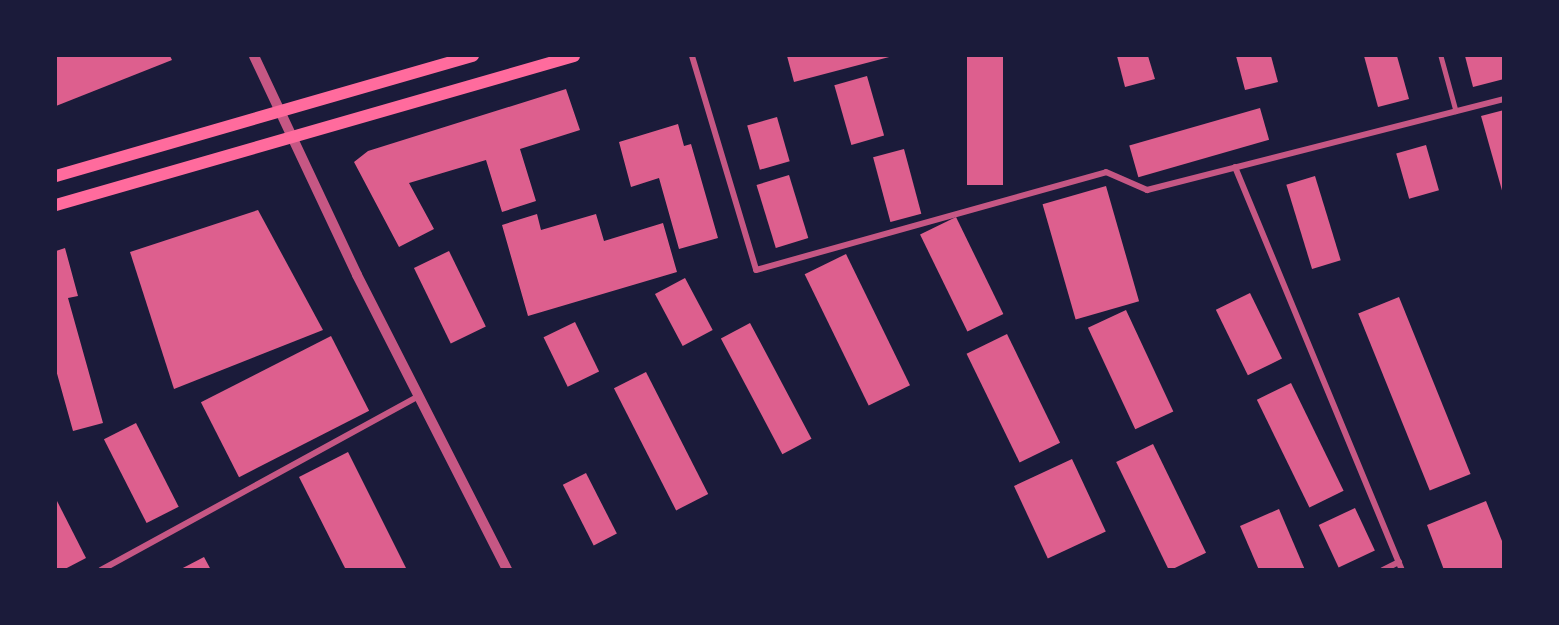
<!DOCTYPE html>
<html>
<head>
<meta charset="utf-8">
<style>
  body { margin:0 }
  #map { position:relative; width:1559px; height:625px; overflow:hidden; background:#1b1b3a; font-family:"PT Sans Narrow",sans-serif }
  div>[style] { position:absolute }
  .building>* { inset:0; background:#dd5f8e; transform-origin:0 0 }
  .service>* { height:4.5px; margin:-2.25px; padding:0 2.25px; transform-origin:2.25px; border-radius:2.25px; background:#c65784 }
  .minor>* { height:6px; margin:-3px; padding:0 3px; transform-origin:3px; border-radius:3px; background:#c65784 }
  .tertiary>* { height:10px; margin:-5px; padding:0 5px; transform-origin:5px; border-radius:5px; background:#c65784 }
  .secondary>* { height:12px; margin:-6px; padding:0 6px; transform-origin:6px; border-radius:6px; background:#ff6b9d }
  span { translate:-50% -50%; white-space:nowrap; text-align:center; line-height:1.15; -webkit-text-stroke:5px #1b1b3a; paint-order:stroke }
  .frame { position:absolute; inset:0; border:57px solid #1b1b3a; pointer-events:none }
</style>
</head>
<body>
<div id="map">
  <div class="building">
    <div style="clip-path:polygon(56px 56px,170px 56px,172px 60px,56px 106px)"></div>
    <div style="clip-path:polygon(787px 56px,893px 56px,794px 82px)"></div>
    <div style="left:967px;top:56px;width:36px;height:129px"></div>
    <div style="clip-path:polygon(1117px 56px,1148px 56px,1155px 79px,1125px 87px)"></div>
    <div style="clip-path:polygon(1236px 56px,1271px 56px,1278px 82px,1245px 90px)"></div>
    <div style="clip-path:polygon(1364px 56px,1397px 56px,1409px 99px,1378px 107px)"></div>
    <div style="clip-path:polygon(1465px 56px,1502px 56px,1504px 79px,1473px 87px)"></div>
    <div style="left:867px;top:76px;width:62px;height:34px;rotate:74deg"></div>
    <div style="clip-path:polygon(566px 89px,580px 130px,520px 149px,536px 201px,502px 212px,486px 160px,409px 183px,434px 229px,399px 247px,354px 162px,368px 151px)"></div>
    <div style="left:1260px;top:108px;width:33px;height:136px;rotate:74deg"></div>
    <div style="clip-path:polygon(1504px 110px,1504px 194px,1503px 194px,1481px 116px)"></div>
    <div style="left:777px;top:117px;width:46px;height:31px;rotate:74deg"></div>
    <div style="clip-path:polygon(678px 124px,684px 146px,691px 144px,718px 238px,679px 249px,659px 178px,631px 187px,619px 142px)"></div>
    <div style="left:1426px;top:145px;width:47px;height:31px;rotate:74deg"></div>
    <div style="left:904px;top:149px;width:67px;height:32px;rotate:75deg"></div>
    <div style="left:789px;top:175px;width:66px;height:34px;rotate:73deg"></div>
    <div style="left:1315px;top:176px;width:88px;height:30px;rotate:73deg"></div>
    <div style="left:1106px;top:186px;width:120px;height:66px;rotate:74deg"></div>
    <div style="clip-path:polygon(258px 210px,323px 330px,174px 389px,130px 252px)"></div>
    <div style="clip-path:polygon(537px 214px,541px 230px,596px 214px,604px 241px,663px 223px,677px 272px,528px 316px,502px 225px)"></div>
    <div style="left:956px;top:217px;width:108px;height:40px;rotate:64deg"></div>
    <div style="clip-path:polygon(65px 248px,78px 296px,68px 298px,103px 423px,73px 431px,56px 370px,56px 251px)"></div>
    <div style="left:449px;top:251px;width:84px;height:39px;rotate:64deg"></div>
    <div style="left:846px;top:254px;width:146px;height:46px;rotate:64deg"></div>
    <div style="left:685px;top:278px;width:59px;height:34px;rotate:62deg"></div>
    <div style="left:1250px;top:293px;width:73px;height:38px;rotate:64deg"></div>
    <div style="left:1399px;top:297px;width:191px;height:44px;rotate:68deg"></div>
    <div style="left:1126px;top:310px;width:112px;height:42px;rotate:65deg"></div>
    <div style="left:575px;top:322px;width:55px;height:35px;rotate:64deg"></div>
    <div style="left:750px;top:323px;width:131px;height:33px;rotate:62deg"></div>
    <div style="left:1007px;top:334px;width:121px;height:45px;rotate:64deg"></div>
    <div style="left:331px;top:336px;width:84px;height:146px;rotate:63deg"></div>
    <div style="left:646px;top:372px;width:137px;height:36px;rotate:63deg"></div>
    <div style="left:1291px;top:383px;width:120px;height:38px;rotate:64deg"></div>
    <div style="left:136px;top:423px;width:94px;height:36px;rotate:63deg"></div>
    <div style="left:1153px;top:444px;width:121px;height:41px;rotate:64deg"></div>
    <div style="clip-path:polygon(348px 452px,407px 570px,346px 570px,299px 477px)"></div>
    <div style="left:1072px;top:459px;width:80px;height:64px;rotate:65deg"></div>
    <div style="left:586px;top:473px;width:68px;height:26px;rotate:63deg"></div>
    <div style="clip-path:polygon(56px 499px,86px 558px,63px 570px,56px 570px)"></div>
    <div style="clip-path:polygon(1486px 501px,1504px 546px,1504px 570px,1444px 570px,1427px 525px)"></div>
    <div style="left:1355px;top:508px;width:47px;height:40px;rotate:65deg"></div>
    <div style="clip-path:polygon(1279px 509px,1305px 570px,1259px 570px,1240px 526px)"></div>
    <div style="clip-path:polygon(204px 557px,211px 570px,179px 570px)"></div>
  </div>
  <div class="service">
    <div style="left:1441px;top:56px;width:57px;rotate:74.7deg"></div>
  </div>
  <div class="minor">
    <div style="left:692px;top:56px;width:223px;rotate:73.3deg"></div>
    <div style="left:756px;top:270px;width:363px;rotate:-15.6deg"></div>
    <div style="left:1106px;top:172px;width:45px;rotate:23.7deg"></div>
    <div style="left:1147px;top:190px;width:368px;rotate:-14.3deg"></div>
    <div style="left:1235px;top:167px;width:436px;rotate:67.5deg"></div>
    <div style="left:101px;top:570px;width:360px;rotate:-28.7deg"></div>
    <div style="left:1383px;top:570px;width:18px;rotate:-27deg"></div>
  </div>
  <div class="tertiary">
    <div style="left:254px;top:56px;width:242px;rotate:64.8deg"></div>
    <div style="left:357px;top:275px;width:331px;rotate:63deg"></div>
  </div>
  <div class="secondary">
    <div style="left:56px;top:176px;width:434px;rotate:-16.1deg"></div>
    <div style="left:56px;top:205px;width:539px;rotate:-16.05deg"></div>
  </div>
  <div class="frame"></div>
</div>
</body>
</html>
